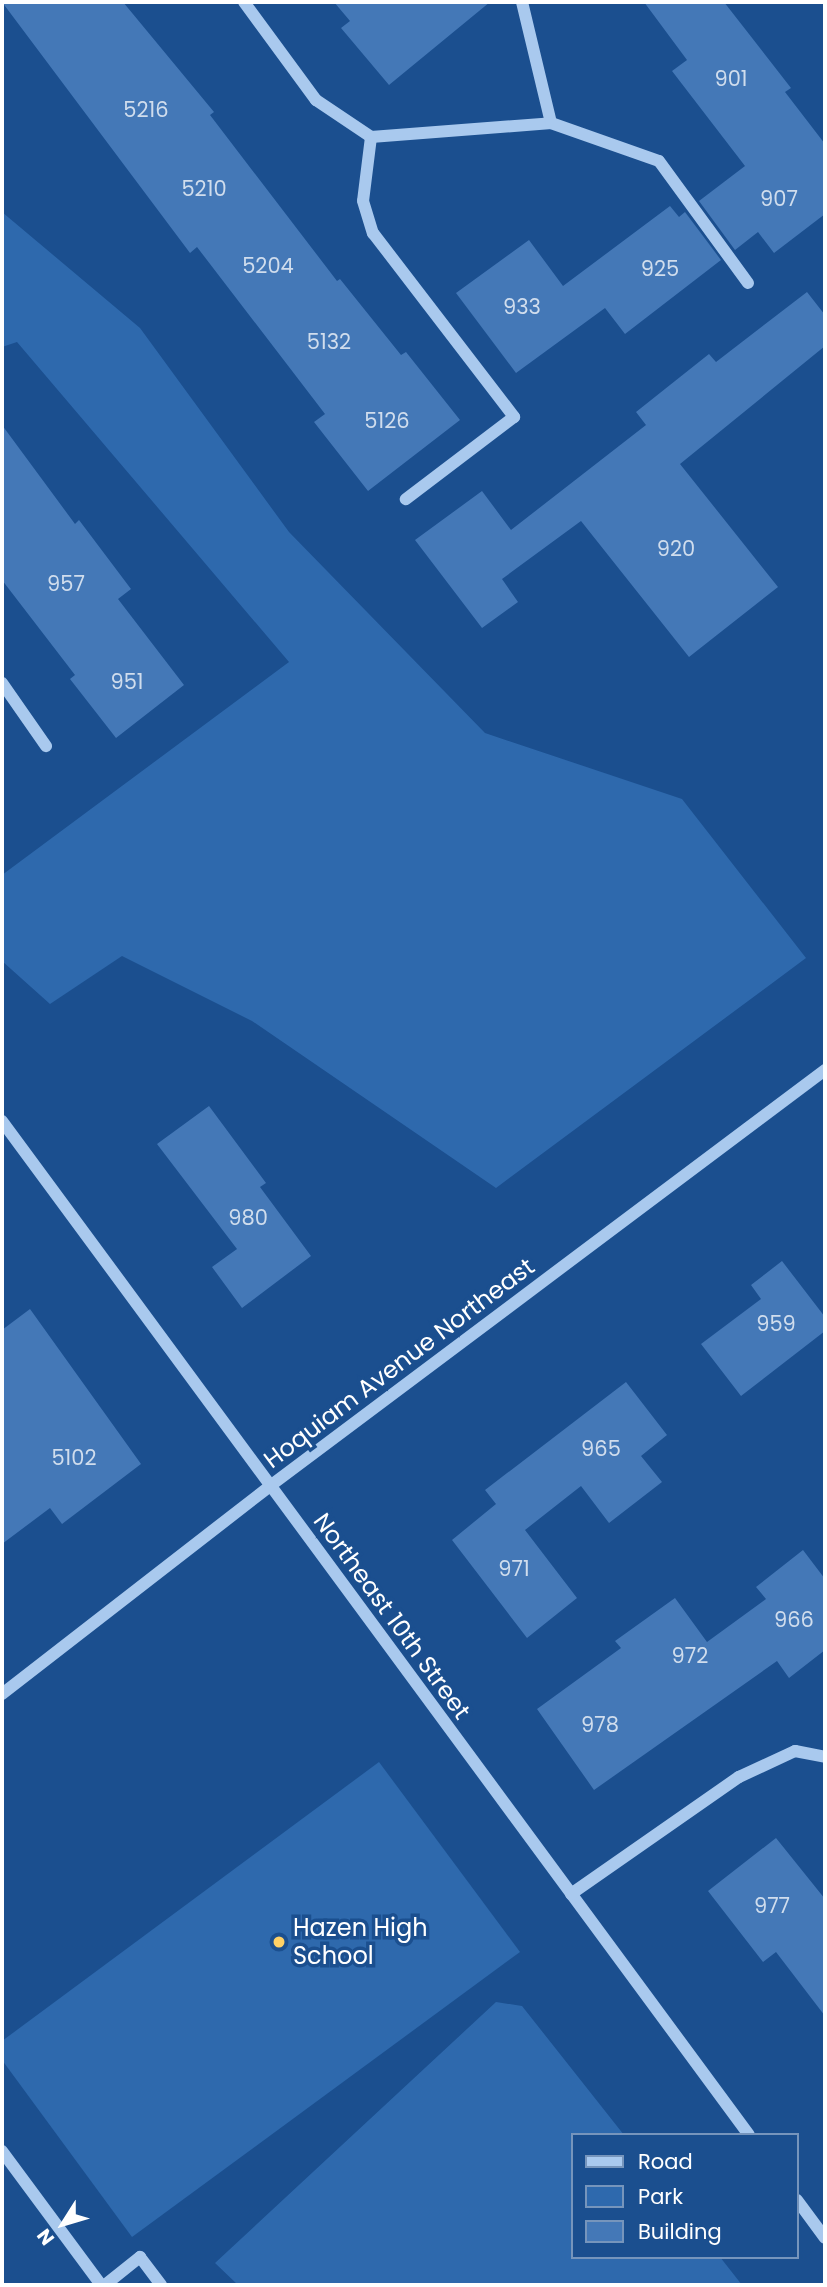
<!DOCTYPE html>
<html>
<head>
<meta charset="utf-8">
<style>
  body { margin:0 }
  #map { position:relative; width:827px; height:2287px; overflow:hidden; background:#1b4f8f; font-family:Poppins,sans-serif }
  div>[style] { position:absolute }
  .green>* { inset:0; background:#2e69ad }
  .building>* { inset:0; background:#4478b7 }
  .minor>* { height:12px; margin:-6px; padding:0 6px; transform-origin:6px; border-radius:6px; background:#a9c9ee }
  .dots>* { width:19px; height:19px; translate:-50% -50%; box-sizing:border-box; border:4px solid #1b4f8f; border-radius:50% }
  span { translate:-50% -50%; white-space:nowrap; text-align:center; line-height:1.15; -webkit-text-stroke:7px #1b4f8f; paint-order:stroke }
  .number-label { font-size:21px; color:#d0dded }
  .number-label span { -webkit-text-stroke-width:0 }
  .street-label { font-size:24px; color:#fff }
  .poi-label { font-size:24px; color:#fff }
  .left { translate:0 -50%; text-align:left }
  .frame { position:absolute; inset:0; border:4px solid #fff; pointer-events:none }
  .legend { position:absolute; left:571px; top:2133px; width:228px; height:126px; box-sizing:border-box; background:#1b4f8f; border:2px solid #7695bc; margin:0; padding:9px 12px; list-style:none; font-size:21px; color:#fff }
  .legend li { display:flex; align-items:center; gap:14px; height:35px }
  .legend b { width:35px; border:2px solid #7695bc }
  .north { position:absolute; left:28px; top:2189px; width:70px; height:70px; -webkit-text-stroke:5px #1b4f8f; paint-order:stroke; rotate:233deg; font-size:19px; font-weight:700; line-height:28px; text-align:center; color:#fff }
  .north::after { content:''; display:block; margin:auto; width:24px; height:32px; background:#fff; clip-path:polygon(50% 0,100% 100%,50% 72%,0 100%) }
</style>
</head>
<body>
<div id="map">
  <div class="green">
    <div style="clip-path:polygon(2px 212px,140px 328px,289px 532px,485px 733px,682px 799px,806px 958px,496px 1188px,252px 1021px,122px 956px,50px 1004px,2px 961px,2px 875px,289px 662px,17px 342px,2px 347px)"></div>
    <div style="clip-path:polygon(379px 1762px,520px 1952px,132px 2237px,2px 2060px,2px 2041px)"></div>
    <div style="clip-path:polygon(496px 2002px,522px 2006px,624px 2135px,573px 2135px,573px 2257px,720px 2257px,742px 2285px,238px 2285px,215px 2263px)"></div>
  </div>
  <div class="building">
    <div style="clip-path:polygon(2px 2px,123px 2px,214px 112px,210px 115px,337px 281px,340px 279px,401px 355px,406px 352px,460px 420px,368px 491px,314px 422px,325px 414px,197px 247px,190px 253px)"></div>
    <div style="clip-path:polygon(334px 2px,490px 2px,389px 85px,341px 28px,350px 21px)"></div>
    <div style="clip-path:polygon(644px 2px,724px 2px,791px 88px,785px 92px,825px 144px,825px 214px,774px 253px,758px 232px,735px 250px,699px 201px,745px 166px,672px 71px,687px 60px)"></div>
    <div style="clip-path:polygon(670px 206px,679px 217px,685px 212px,721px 260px,625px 334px,605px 308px,516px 373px,456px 293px,529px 240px,563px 286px)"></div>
    <div style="clip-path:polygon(807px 292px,825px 315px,825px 346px,680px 464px,778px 587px,689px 657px,581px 521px,502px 579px,518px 602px,482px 628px,415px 540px,482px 491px,511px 530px,646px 425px,636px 412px,709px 354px,716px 362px)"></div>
    <div style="clip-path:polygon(2px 425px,75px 524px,79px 520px,131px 589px,118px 599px,184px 685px,116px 738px,70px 679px,75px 675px,2px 580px)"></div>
    <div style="clip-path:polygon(209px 1106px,266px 1183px,260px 1187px,311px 1256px,242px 1308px,212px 1267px,237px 1249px,157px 1144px)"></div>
    <div style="clip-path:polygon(782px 1261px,825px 1317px,825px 1331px,741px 1396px,701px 1344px,761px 1299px,751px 1285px)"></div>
    <div style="clip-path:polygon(30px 1309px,141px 1464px,62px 1524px,50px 1508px,2px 1544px,2px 1330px)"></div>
    <div style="clip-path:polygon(626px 1382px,667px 1435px,641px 1456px,662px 1482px,609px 1523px,581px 1486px,525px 1530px,577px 1598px,527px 1638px,452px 1540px,496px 1504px,485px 1490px)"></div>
    <div style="clip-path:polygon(803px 1550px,825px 1579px,825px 1650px,789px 1678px,777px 1661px,594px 1790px,537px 1709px,621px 1648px,615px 1641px,675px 1598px,707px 1642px,766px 1599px,756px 1587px)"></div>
    <div style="clip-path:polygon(776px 1838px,825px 1899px,825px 2016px,776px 1952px,763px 1962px,708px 1891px)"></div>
  </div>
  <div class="minor">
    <div style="left:244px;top:2px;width:122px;rotate:53.7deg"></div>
    <div style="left:316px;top:100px;width:66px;rotate:33.9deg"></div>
    <div style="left:371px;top:137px;width:181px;rotate:-4.4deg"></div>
    <div style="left:522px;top:2px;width:124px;rotate:76.5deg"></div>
    <div style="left:551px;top:123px;width:114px;rotate:19.4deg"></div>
    <div style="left:659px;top:161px;width:151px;rotate:53.9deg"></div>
    <div style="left:371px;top:137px;width:64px;rotate:97.1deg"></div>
    <div style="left:363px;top:201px;width:34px;rotate:73deg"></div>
    <div style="left:373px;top:233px;width:232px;rotate:52.5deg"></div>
    <div style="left:514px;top:417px;width:136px;rotate:142.8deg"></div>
    <div style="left:2px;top:683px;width:77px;rotate:55.1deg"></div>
    <div style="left:2px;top:1121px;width:1259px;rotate:53.62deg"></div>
    <div style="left:2px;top:1694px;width:339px;rotate:-37.8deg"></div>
    <div style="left:270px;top:1486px;width:694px;rotate:-36.85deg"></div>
    <div style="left:571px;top:1894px;width:205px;rotate:-34.9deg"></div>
    <div style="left:739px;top:1777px;width:62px;rotate:-24.9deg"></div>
    <div style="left:795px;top:1751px;width:31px;rotate:11deg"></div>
    <div style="left:2px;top:2151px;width:167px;rotate:53.5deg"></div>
    <div style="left:797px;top:2200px;width:47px;rotate:53.6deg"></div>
    <div style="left:105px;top:2285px;width:45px;rotate:-38.7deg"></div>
    <div style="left:140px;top:2257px;width:35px;rotate:53deg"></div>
  </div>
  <div class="dots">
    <div style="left:279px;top:1942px;background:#ffd166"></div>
  </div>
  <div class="number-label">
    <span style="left:731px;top:79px">901</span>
    <span style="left:146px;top:110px">5216</span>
    <span style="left:204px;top:189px">5210</span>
    <span style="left:779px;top:199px">907</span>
    <span style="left:268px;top:266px">5204</span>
    <span style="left:660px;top:269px">925</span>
    <span style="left:522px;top:307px">933</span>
    <span style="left:329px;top:342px">5132</span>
    <span style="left:387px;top:421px">5126</span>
    <span style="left:676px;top:549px">920</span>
    <span style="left:66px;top:584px">957</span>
    <span style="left:127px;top:682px">951</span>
    <span style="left:248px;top:1218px">980</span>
    <span style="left:776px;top:1324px">959</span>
    <span style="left:601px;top:1449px">965</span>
    <span style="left:74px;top:1458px">5102</span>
    <span style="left:514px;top:1569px">971</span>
    <span style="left:794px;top:1620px">966</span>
    <span style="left:690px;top:1656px">972</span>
    <span style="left:600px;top:1725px">978</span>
    <span style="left:772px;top:1906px">977</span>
  </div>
  <div class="street-label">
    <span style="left:399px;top:1363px;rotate:-37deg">Hoquiam Avenue Northeast</span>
    <span style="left:392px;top:1616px;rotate:54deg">Northeast 10th Street</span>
  </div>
  <div class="poi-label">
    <span class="left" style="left:293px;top:1942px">Hazen High<br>School</span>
  </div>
  <div class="frame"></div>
  <ul class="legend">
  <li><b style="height:9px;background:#a9c9ee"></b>Road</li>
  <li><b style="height:19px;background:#2e69ad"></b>Park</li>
  <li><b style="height:19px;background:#4478b7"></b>Building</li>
  </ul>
  <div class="north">N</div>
</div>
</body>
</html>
